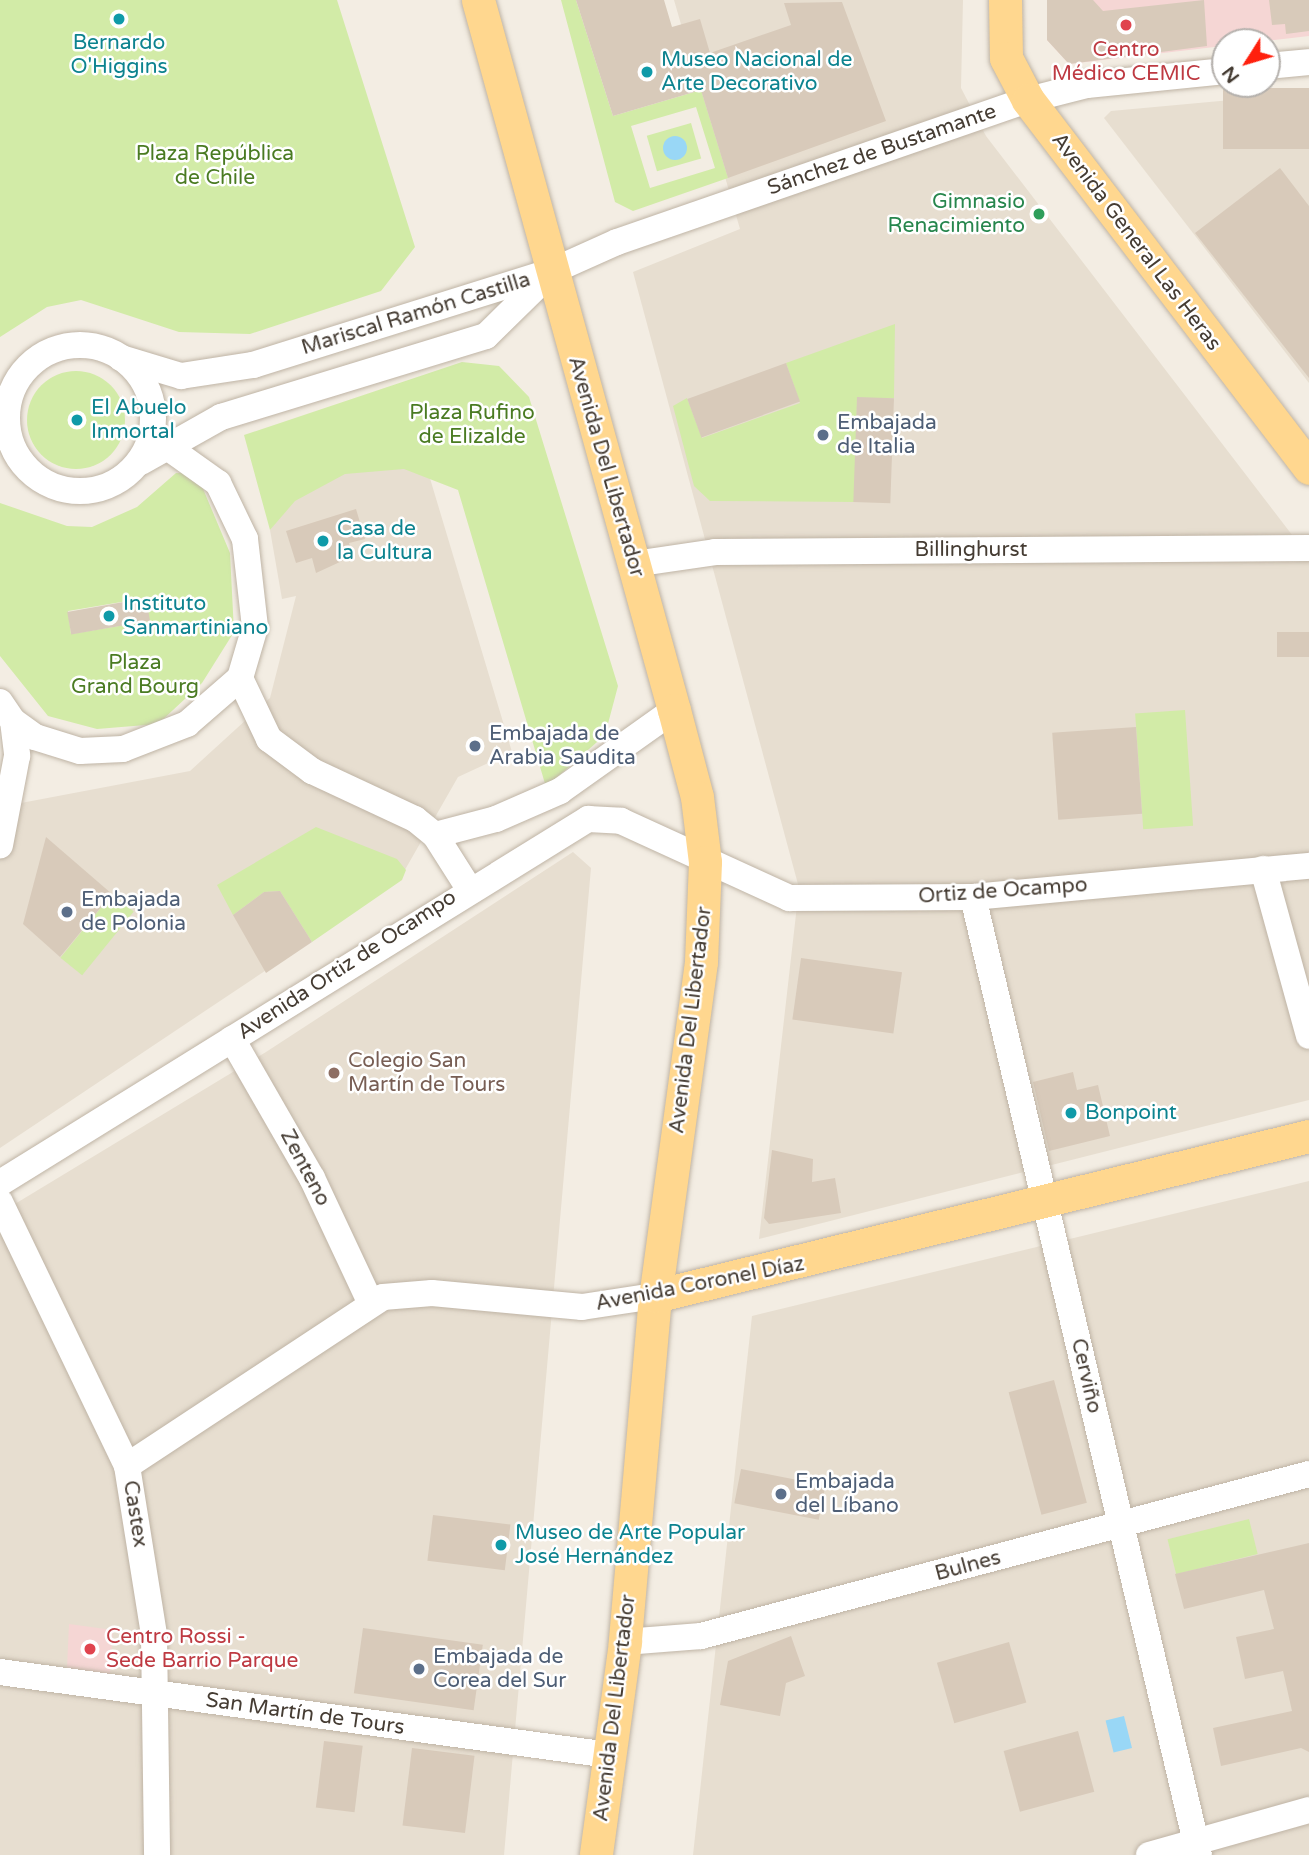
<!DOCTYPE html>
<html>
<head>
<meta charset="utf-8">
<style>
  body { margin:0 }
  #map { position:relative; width:1309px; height:1855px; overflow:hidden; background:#f3ede3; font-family:"Varela Round",sans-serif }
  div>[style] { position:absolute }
  .residential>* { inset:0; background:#e7ded0 }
  .medical>* { inset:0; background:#f5d6d4 }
  .green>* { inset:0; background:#d2eba7; transform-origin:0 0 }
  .round { border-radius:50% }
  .water>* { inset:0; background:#99d7f6; transform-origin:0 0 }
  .building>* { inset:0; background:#d8caba; transform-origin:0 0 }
  .roads { filter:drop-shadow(0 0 2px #bfb4a5) drop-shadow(0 0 2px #bfb4a5) }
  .minor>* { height:26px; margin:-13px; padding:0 13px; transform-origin:13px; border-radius:13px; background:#fff }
  .minor>.ring { margin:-13px; padding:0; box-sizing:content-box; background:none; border:26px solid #fff; border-radius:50% }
  .major>* { height:33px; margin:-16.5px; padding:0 16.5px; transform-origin:16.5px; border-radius:16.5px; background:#ffd78f }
  .dots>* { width:19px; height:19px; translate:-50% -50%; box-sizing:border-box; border:4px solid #fff; border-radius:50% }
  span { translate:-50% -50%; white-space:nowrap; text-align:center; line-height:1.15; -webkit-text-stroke:5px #fff; paint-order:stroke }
  .culture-label { font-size:21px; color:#0d838f }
  .left { translate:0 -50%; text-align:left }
  .health-label { font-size:21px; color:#be3a42 }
  .street-label { font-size:21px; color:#453c33 }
  .park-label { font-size:21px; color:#4a7b22 }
  .leisure-label { font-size:21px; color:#27864d }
  .right { translate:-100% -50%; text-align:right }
  .service-label { font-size:21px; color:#4e5e75 }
  .education-label { font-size:21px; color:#785e54 }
  .north { position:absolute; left:1211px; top:28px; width:70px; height:70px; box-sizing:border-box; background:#fff; border:2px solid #b5b1ad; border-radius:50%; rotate:233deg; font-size:19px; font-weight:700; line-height:28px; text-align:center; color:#453c33 }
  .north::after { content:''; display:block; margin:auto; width:24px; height:32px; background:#ff200d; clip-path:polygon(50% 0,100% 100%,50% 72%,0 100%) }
</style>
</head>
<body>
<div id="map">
  <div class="residential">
    <div style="clip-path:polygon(674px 0,963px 0,961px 88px,986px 136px,1309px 557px,1309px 1100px,759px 1239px,799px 888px,633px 272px,740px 229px)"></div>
    <div style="clip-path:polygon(1309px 93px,1309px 383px,1104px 118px,1111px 111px)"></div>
    <div style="clip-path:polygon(414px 425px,512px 752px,458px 777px,398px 882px,0 1148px,0 807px,190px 771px,270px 698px,296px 596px,282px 599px,270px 530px,281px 515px,275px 487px)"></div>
    <div style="clip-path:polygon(573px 852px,591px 868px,504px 1855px,0 1855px,0 1213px,266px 1052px)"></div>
    <div style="clip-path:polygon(1309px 1181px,1309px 1855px,693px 1855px,752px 1316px)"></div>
  </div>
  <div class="medical">
    <div style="clip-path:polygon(1047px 0,1309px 0,1309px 36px,1069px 64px,1047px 40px)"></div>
    <div style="clip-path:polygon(69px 1624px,113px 1630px,110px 1674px,67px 1668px)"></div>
  </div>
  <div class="green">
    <div style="clip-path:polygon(0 0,337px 0,415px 247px,381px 291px,250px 334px,179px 332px,81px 300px,47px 307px,0 337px)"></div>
    <div style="clip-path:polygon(evenodd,561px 0,576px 0,613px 116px,701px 90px,728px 178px,633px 211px,615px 202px,561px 0,696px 107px,715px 168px,650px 188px,631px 126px,696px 107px)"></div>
    <div style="left:691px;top:123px;width:37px;height:46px;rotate:74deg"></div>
    <div style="clip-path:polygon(895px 324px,894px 398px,857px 398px,856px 502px,710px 501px,694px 486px,673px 406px,687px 398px,702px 438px,800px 403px,786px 363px)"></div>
    <div style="clip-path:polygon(462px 362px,499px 366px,529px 397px,618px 686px,605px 735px,546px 787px,458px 490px,404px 469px,345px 474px,295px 501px,270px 530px,244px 435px)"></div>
    <div class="round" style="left:27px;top:371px;width:98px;height:98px"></div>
    <div style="clip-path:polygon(evenodd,176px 473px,188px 473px,201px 484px,230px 553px,234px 632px,202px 683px,158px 724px,97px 729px,48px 716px,0 656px,0 503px,67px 526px,92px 527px,137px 507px,176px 473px,145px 598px,149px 621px,71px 634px,68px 611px,145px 598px)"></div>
    <div style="left:1185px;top:710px;width:116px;height:50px;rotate:86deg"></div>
    <div style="clip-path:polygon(316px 827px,397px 859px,406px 870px,402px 880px,312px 942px,280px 891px,264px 892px,233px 915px,217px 885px)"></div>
    <div style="left:112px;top:894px;width:28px;height:82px;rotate:39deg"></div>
    <div style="left:1249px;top:1519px;width:36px;height:84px;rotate:76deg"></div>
  </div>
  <div class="water">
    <div class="round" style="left:663px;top:136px;width:24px;height:24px"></div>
    <div style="left:1124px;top:1716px;width:33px;height:19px;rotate:76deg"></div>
  </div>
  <div class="building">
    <div style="clip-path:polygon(576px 0,664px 0,672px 27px,700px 19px,710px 53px,791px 25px,784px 3px,842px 2px,886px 121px,728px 178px,701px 90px,613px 116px)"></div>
    <div style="clip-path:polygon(1047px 0,1093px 0,1103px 11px,1204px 0,1207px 46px,1069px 64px,1047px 40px)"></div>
    <div style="clip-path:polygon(1269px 0,1309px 0,1309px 31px,1286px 34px,1285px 24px,1272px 25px)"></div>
    <div style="left:1309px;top:88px;width:61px;height:86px;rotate:90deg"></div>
    <div style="clip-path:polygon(1280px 168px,1309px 206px,1309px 378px,1195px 233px)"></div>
    <div style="left:786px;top:363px;width:41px;height:105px;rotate:70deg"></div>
    <div style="left:857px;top:397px;width:37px;height:105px;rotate:2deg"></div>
    <div style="clip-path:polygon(356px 509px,365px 539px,349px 543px,353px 556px,316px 573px,312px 558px,296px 563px,286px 531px)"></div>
    <div style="left:146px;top:598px;width:23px;height:80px;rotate:80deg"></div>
    <div style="left:1309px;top:632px;width:25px;height:32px;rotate:90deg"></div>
    <div style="left:1136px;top:727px;width:87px;height:84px;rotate:86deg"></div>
    <div style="clip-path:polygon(46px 837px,112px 894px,60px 957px,23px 924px)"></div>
    <div style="clip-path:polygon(280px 891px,312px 942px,266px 973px,233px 915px,264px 892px)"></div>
    <div style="left:801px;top:958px;width:102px;height:62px;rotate:8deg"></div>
    <div style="clip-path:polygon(1073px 1072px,1077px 1090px,1098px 1085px,1110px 1136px,1049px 1151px,1033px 1082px)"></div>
    <div style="clip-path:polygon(772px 1150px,813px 1159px,812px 1182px,835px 1178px,841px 1213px,769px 1224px,764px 1218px)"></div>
    <div style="left:1054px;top:1380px;width:127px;height:47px;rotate:75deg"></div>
    <div style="left:741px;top:1469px;width:86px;height:35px;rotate:11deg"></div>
    <div style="left:433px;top:1515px;width:78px;height:46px;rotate:7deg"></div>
    <div style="clip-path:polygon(1309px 1543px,1309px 1752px,1301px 1748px,1221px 1766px,1213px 1728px,1292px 1711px,1283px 1671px,1245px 1679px,1241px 1660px,1236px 1637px,1274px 1629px,1264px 1590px,1184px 1609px,1175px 1574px)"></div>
    <div style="left:363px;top:1628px;width:121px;height:66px;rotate:8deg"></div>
    <div style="clip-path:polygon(791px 1636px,805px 1676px,786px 1683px,780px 1716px,720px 1705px,728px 1661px)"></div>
    <div style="left:1009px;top:1642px;width:63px;height:75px;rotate:74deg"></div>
    <div style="left:1078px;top:1731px;width:63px;height:77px;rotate:75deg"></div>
    <div style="left:324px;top:1741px;width:39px;height:67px;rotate:7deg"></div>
    <div style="left:412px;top:1748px;width:63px;height:78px;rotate:7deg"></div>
  </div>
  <div class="roads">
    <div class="minor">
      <div style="left:1267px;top:66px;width:42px;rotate:-5.4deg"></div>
      <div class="ring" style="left:7px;top:345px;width:120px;height:120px"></div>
      <div style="left:121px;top:358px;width:63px;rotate:16.7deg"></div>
      <div style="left:181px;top:376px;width:73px;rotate:-8.7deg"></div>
      <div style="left:253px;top:365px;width:311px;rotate:-17.4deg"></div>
      <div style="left:550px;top:272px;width:73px;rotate:-24.1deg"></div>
      <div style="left:617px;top:242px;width:435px;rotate:-19.1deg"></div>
      <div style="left:1028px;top:100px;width:61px;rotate:-14.3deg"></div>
      <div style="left:1087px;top:85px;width:139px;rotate:-5.8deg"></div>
      <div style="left:141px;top:462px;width:92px;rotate:-29.4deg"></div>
      <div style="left:221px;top:417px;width:277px;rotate:-17deg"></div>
      <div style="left:486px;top:336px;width:84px;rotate:-44.5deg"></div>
      <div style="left:634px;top:564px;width:82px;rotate:-8.4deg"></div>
      <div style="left:715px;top:552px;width:594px;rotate:-0.39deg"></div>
      <div style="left:240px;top:678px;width:68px;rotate:64.6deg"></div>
      <div style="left:269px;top:739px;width:54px;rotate:36.7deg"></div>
      <div style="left:312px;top:771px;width:114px;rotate:25deg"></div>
      <div style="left:415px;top:819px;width:26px;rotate:39deg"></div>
      <div style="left:435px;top:835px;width:62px;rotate:57.6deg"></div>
      <div style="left:0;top:702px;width:23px;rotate:56deg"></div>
      <div style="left:13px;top:721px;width:35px;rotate:83deg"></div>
      <div style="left:17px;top:756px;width:91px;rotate:100.8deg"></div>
      <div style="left:13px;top:721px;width:27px;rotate:36deg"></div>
      <div style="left:35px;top:737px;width:47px;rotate:17.3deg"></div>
      <div style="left:80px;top:751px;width:43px;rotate:-2.7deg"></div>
      <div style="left:123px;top:749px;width:69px;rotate:-21.3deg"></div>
      <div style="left:187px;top:724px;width:70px;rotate:-41deg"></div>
      <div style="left:240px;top:678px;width:53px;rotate:-73.6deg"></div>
      <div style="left:255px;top:627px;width:89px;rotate:-96.5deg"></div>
      <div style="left:245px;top:539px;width:62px;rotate:-115.7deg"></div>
      <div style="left:218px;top:483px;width:64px;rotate:-144.6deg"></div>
      <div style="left:435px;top:835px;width:63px;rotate:-14.7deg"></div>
      <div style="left:496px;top:819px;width:70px;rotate:-23.6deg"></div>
      <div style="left:560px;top:791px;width:140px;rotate:-35.4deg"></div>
      <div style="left:1263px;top:869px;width:173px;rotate:74.6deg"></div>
      <div style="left:973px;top:897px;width:984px;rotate:76.73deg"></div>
      <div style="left:232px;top:1039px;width:160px;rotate:60.1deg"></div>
      <div style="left:312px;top:1178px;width:137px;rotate:64.9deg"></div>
      <div style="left:0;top:1183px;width:692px;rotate:-31.76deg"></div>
      <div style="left:588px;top:819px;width:33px;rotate:3deg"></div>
      <div style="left:621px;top:821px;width:185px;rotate:24.6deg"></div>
      <div style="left:789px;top:898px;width:184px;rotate:-0.3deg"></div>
      <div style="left:973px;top:897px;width:337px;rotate:-5.3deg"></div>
      <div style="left:0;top:1202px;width:293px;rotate:64.3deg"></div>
      <div style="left:127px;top:1466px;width:171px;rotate:80.9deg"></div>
      <div style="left:154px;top:1635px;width:220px;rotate:89.2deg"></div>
      <div style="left:127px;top:1466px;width:307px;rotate:-33.4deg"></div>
      <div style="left:383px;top:1297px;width:49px;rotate:-4.7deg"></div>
      <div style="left:432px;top:1293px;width:151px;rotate:5.3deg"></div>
      <div style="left:582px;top:1307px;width:74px;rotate:-8.6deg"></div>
      <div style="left:625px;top:1642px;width:76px;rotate:-4.5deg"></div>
      <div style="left:701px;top:1636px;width:629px;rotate:-14.92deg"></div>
      <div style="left:0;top:1672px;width:615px;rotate:7.76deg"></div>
      <div style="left:1149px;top:1855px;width:166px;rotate:-15.7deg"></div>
    </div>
    <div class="major">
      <div style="left:478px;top:0;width:737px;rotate:74.57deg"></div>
      <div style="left:674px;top:710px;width:90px;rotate:75.2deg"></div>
      <div style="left:697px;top:797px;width:65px;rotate:83deg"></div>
      <div style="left:705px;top:862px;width:100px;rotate:92.3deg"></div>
      <div style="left:701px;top:962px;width:337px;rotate:97.8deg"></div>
      <div style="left:655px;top:1296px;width:347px;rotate:95deg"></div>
      <div style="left:625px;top:1642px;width:215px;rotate:97.8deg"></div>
      <div style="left:1005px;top:0;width:58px;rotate:89deg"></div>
      <div style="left:1006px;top:58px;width:47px;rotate:62.4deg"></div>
      <div style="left:1028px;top:100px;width:463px;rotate:52.6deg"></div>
      <div style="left:655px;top:1296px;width:673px;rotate:-13.75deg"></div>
    </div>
  </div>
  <div class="dots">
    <div style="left:119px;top:19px;background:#0f9aa8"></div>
    <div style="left:1126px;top:25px;background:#e0444e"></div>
    <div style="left:647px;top:72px;background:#0f9aa8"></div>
    <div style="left:1039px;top:214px;background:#2e9e5b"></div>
    <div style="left:77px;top:420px;background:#0f9aa8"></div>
    <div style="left:823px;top:435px;background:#5c6f8a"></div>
    <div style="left:323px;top:541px;background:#0f9aa8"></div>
    <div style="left:109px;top:616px;background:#0f9aa8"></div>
    <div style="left:475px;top:746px;background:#5c6f8a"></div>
    <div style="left:67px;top:912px;background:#5c6f8a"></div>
    <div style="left:334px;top:1073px;background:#8d6e63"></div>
    <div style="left:1071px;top:1113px;background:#0f9aa8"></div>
    <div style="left:781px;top:1494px;background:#5c6f8a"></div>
    <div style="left:501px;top:1545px;background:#0f9aa8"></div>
    <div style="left:90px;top:1649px;background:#e0444e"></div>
    <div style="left:419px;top:1669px;background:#5c6f8a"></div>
  </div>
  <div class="culture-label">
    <span style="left:119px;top:55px">Bernardo<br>O'Higgins</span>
    <span class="left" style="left:661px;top:72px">Museo Nacional de<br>Arte Decorativo</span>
    <span class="left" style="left:91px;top:420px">El Abuelo<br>Inmortal</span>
    <span class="left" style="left:337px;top:541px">Casa de<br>la Cultura</span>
    <span class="left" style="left:123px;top:616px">Instituto<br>Sanmartiniano</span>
    <span class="left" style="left:1085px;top:1113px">Bonpoint</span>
    <span class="left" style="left:515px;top:1545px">Museo de Arte Popular<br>José Hernández</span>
  </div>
  <div class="health-label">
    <span style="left:1126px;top:62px">Centro<br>Médico CEMIC</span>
    <span class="left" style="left:106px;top:1649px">Centro Rossi -<br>Sede Barrio Parque</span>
  </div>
  <div class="street-label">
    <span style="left:882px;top:150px;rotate:-19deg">Sánchez de Bustamante</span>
    <span style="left:1136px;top:242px;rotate:53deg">Avenida General Las Heras</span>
    <span style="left:416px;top:314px;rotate:-17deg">Mariscal Ramón Castilla</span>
    <span style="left:606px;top:467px;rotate:74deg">Avenida Del Libertador</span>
    <span style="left:971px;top:550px">Billinghurst</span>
    <span style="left:1003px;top:891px;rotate:-4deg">Ortiz de Ocampo</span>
    <span style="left:347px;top:965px;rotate:-33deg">Avenida Ortiz de Ocampo</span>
    <span style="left:691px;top:1020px;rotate:-83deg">Avenida Del Libertador</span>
    <span style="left:305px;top:1168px;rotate:62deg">Zenteno</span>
    <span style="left:700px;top:1284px;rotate:-11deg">Avenida Coronel Díaz</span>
    <span style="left:1086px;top:1376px;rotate:77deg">Cerviño</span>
    <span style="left:135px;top:1514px;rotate:81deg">Castex</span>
    <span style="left:968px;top:1566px;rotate:-15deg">Bulnes</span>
    <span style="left:615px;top:1708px;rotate:-83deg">Avenida Del Libertador</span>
    <span style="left:305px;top:1714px;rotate:8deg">San Martín de Tours</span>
  </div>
  <div class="park-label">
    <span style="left:215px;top:166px">Plaza República<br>de Chile</span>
    <span style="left:472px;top:425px">Plaza Rufino<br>de Elizalde</span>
    <span style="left:135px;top:675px">Plaza<br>Grand Bourg</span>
  </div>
  <div class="leisure-label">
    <span class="right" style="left:1025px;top:214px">Gimnasio<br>Renacimiento</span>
  </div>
  <div class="service-label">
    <span class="left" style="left:837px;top:435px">Embajada<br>de Italia</span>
    <span class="left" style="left:489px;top:746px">Embajada de<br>Arabia Saudita</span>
    <span class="left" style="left:81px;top:912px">Embajada<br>de Polonia</span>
    <span class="left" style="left:795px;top:1494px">Embajada<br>del Líbano</span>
    <span class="left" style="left:433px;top:1669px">Embajada de<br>Corea del Sur</span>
  </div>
  <div class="education-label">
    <span class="left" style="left:348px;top:1073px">Colegio San<br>Martín de Tours</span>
  </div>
  <div class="north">N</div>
</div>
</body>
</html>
